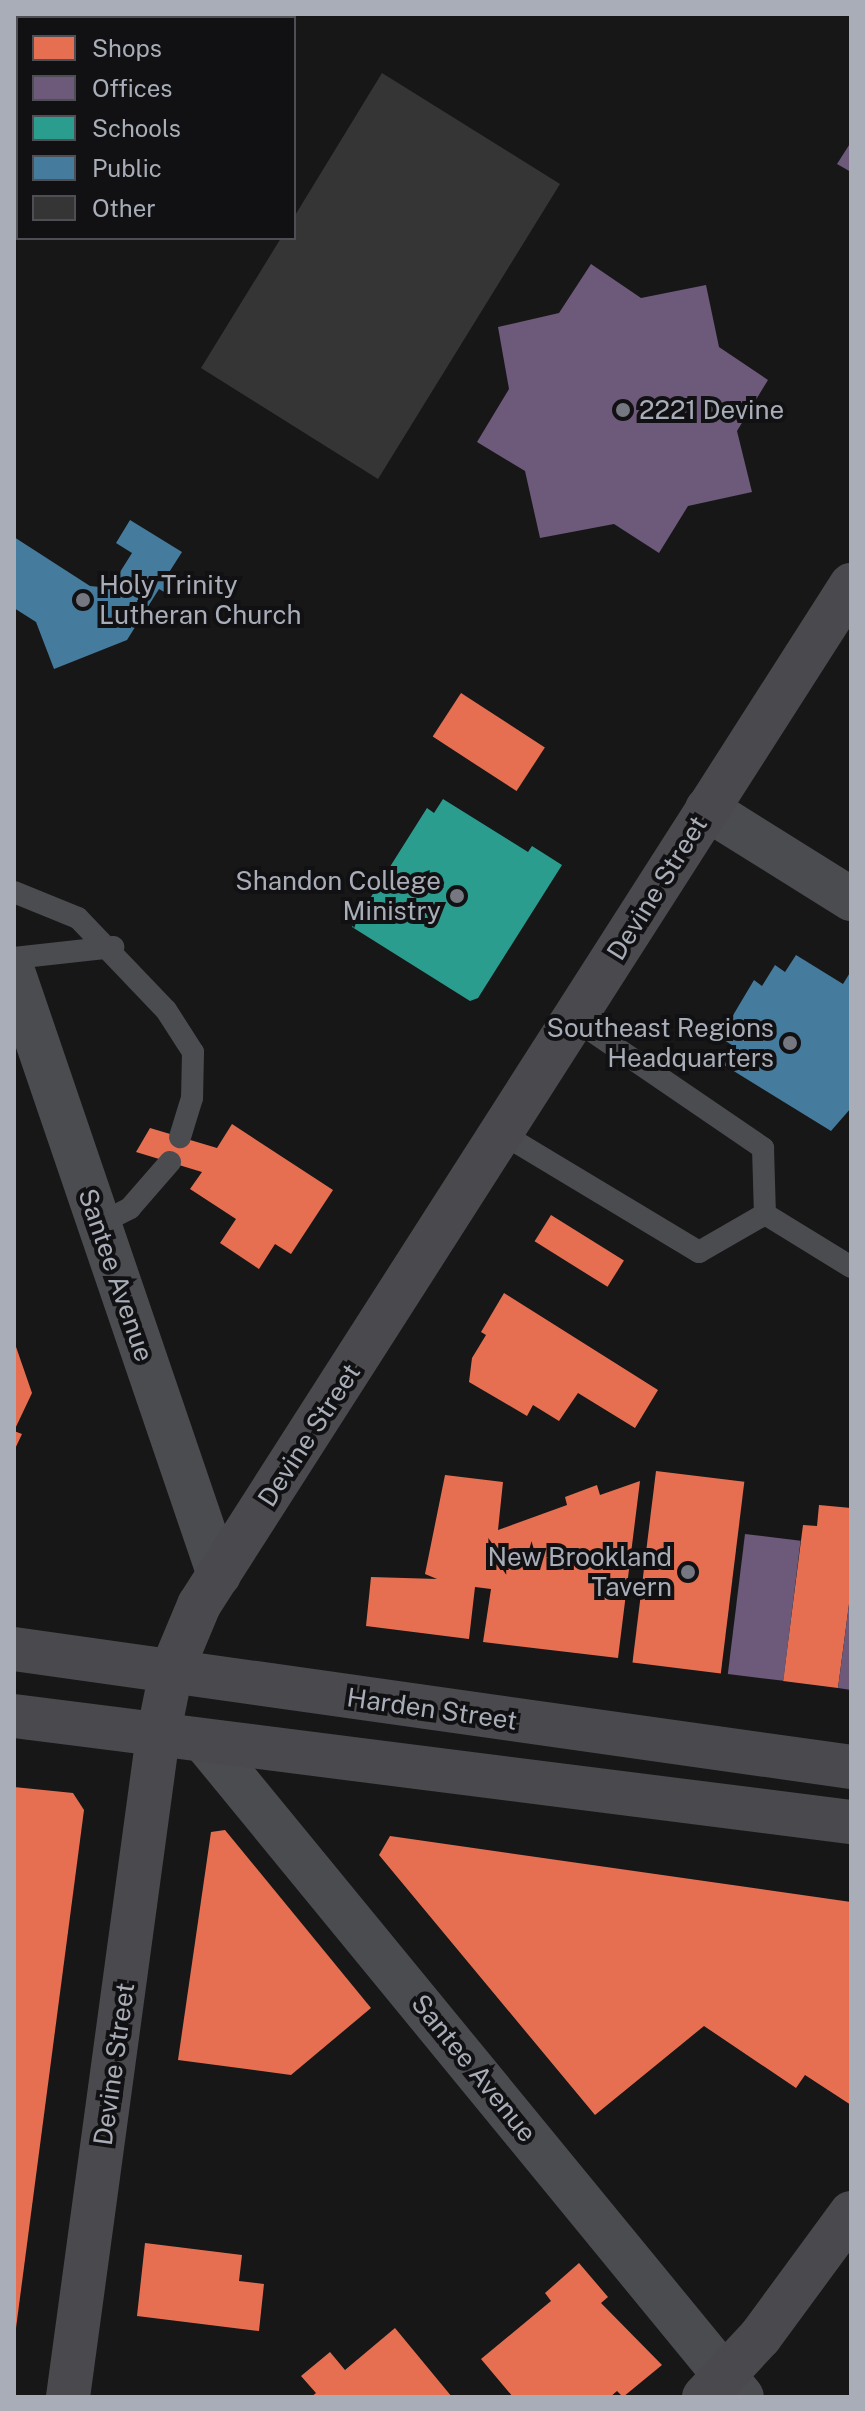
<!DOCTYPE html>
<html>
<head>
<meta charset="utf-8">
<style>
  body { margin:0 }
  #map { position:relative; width:865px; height:2411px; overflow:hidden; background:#171717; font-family:"Public Sans",sans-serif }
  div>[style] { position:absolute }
  .shops>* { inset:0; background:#e76f51; transform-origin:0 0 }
  .offices>* { inset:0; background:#6d597a; transform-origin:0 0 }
  .schools>* { inset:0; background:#2a9d8f }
  .public>* { inset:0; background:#457b9d }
  .building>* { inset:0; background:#353536 }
  .service>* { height:22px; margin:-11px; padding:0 11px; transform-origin:11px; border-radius:11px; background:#4b4c50 }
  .minor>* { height:44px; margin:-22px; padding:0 22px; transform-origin:22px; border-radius:22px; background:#4b4c50 }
  .tertiary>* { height:44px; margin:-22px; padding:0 22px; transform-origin:22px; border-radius:22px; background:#4b4c50 }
  .secondary>* { height:44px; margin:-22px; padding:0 22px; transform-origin:22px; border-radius:22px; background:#4a4a4e }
  .dots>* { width:22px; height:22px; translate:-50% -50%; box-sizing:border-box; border:4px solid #111113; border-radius:50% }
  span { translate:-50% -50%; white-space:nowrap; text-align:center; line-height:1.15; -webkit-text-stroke:8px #111113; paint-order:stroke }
  .poi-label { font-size:26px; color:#a8adb8 }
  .left { translate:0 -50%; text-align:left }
  .right { translate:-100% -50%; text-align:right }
  .street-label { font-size:26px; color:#a8adb8 }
  .frame { position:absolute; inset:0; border:16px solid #a8adb8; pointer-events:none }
  .legend { position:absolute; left:16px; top:16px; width:280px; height:224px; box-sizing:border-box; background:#111113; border:2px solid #4d4f55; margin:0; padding:10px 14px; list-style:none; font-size:24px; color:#a8adb8 }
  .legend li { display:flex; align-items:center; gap:16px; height:40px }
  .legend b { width:40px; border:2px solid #4d4f55 }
</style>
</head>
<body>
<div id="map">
  <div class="shops">
    <div style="left:461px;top:693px;width:100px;height:52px;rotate:33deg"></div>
    <div style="clip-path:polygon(232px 1124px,333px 1190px,291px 1254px,275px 1244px,259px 1269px,220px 1243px,236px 1219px,190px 1189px,202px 1172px,136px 1152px,150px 1128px,217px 1148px)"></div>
    <div style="left:551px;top:1215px;width:86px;height:31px;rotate:32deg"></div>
    <div style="clip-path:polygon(504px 1293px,658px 1390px,635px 1428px,578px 1393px,559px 1421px,533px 1405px,527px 1416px,469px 1382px,472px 1358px,486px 1335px,481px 1332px)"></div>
    <div style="clip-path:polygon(14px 1341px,32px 1393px,14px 1431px,22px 1434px,14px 1451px)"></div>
    <div style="left:656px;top:1471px;width:89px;height:193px;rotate:7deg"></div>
    <div style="clip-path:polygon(445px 1475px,503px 1482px,498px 1530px,567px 1505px,565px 1497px,597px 1485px,600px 1495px,640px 1481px,618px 1658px,483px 1642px,491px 1589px,475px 1587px,469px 1639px,366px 1626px,371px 1577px,437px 1579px,425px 1574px)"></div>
    <div style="clip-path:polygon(819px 1505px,851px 1508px,851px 1589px,838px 1688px,783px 1681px,803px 1525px,817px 1526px)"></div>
    <div style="clip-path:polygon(14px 1787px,73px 1793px,84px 1810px,16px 2328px)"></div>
    <div style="clip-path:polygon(225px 1830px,371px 2008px,291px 2075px,178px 2060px,211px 1832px)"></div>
    <div style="clip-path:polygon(390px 1836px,851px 1902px,851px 2105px,805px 2075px,796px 2088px,704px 2026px,595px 2115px,379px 1855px)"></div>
    <div style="clip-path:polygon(145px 2243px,242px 2255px,239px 2281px,264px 2284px,259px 2331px,137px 2316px)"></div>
    <div style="clip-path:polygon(579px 2263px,608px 2297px,601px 2303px,662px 2365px,623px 2397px,617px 2391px,610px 2397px,513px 2397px,481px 2359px,551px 2301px,545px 2293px)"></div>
    <div style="clip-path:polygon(395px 2328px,452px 2397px,311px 2397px,316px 2393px,301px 2376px,330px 2352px,345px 2370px)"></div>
  </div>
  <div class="offices">
    <div style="clip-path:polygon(851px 142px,851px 172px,837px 164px)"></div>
    <div style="clip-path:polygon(591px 264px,641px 298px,706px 285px,719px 347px,768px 380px,737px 431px,752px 492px,688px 506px,659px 553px,614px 524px,540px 538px,525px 471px,477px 442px,509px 389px,498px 327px,559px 313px)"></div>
    <div style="left:745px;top:1534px;width:56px;height:141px;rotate:7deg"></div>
    <div style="clip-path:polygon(849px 1604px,851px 1604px,851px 1690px,838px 1688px)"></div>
  </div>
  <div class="schools">
    <div style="clip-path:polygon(443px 799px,528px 852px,532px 846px,562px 865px,478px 998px,470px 1001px,352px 927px,427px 808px,434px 813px)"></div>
  </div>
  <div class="public">
    <div style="clip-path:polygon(130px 520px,182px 552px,168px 574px,175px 578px,166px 593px,159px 589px,127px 640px,54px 669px,36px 622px,14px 608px,14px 537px,90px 586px,110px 588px,132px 553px,116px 543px)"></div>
    <div style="clip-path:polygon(796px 955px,843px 984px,851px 971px,851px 1108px,831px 1131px,724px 1065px,735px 1047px,724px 1040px,732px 1017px,754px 980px,762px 986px,775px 965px,785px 972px)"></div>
  </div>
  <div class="building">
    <div style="clip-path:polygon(382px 73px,560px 184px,378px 479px,201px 368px,281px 238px,294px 238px,294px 217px)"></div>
  </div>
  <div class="service">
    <div style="left:14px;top:892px;width:69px;rotate:22.1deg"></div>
    <div style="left:78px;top:918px;width:127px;rotate:46.3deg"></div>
    <div style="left:166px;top:1010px;width:50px;rotate:57.3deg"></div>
    <div style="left:193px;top:1052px;width:46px;rotate:91.2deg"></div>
    <div style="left:192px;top:1098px;width:41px;rotate:107.1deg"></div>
    <div style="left:14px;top:958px;width:100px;rotate:-6.3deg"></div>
    <div style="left:574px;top:1019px;width:229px;rotate:34.3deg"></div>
    <div style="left:763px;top:1148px;width:66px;rotate:88.3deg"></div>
    <div style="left:501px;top:1133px;width:231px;rotate:31deg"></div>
    <div style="left:699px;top:1252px;width:76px;rotate:-29.9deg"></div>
    <div style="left:765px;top:1214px;width:101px;rotate:31.6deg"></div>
    <div style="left:99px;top:1224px;width:35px;rotate:-27deg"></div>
    <div style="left:130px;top:1208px;width:61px;rotate:-49deg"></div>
  </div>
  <div class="minor">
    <div style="left:139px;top:18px;width:4px;rotate:-63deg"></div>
    <div style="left:14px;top:215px;width:8px;rotate:-60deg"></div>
    <div style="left:707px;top:809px;width:170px;rotate:32deg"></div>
    <div style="left:204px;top:1741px;width:848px;rotate:50.64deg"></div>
  </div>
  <div class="tertiary">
    <div style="left:14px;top:974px;width:635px;rotate:71.17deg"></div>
  </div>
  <div class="secondary">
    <div style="left:14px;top:1649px;width:845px;rotate:8.02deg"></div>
    <div style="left:14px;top:1716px;width:844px;rotate:7.22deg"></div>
    <div style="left:68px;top:2397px;width:667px;rotate:-82.25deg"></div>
    <div style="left:158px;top:1736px;width:65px;rotate:-78.5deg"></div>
    <div style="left:171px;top:1672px;width:73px;rotate:-67.3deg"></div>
    <div style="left:199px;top:1605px;width:1211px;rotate:-57.41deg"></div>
    <div style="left:704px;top:2397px;width:82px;rotate:-47deg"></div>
    <div style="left:760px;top:2337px;width:154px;rotate:-53.7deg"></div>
  </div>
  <div class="dots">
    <div style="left:623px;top:410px;background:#757880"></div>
    <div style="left:83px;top:600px;background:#757880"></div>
    <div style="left:457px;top:896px;background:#757880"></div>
    <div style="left:790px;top:1043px;background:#757880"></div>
    <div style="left:688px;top:1572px;background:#757880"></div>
  </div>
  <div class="poi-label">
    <span class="left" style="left:639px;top:410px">2221 Devine</span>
    <span class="left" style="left:99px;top:600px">Holy Trinity<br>Lutheran Church</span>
    <span class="right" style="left:441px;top:896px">Shandon College<br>Ministry</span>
    <span class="right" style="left:774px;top:1043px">Southeast Regions<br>Headquarters</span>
    <span class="right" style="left:672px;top:1572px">New Brookland<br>Tavern</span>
  </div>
  <div class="street-label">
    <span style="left:657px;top:888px;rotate:-58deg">Devine Street</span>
    <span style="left:116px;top:1275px;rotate:71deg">Santee Avenue</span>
    <span style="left:309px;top:1435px;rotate:-57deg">Devine Street</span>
    <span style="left:432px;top:1709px;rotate:8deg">Harden Street</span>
    <span style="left:114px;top:2064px;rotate:-82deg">Devine Street</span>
    <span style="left:474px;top:2068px;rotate:51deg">Santee Avenue</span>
  </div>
  <div class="frame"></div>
  <ul class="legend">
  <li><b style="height:22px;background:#e76f51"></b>Shops</li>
  <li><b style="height:22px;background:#6d597a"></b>Offices</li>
  <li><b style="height:22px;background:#2a9d8f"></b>Schools</li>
  <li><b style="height:22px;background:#457b9d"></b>Public</li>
  <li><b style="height:22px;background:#353536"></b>Other</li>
  </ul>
</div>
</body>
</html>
